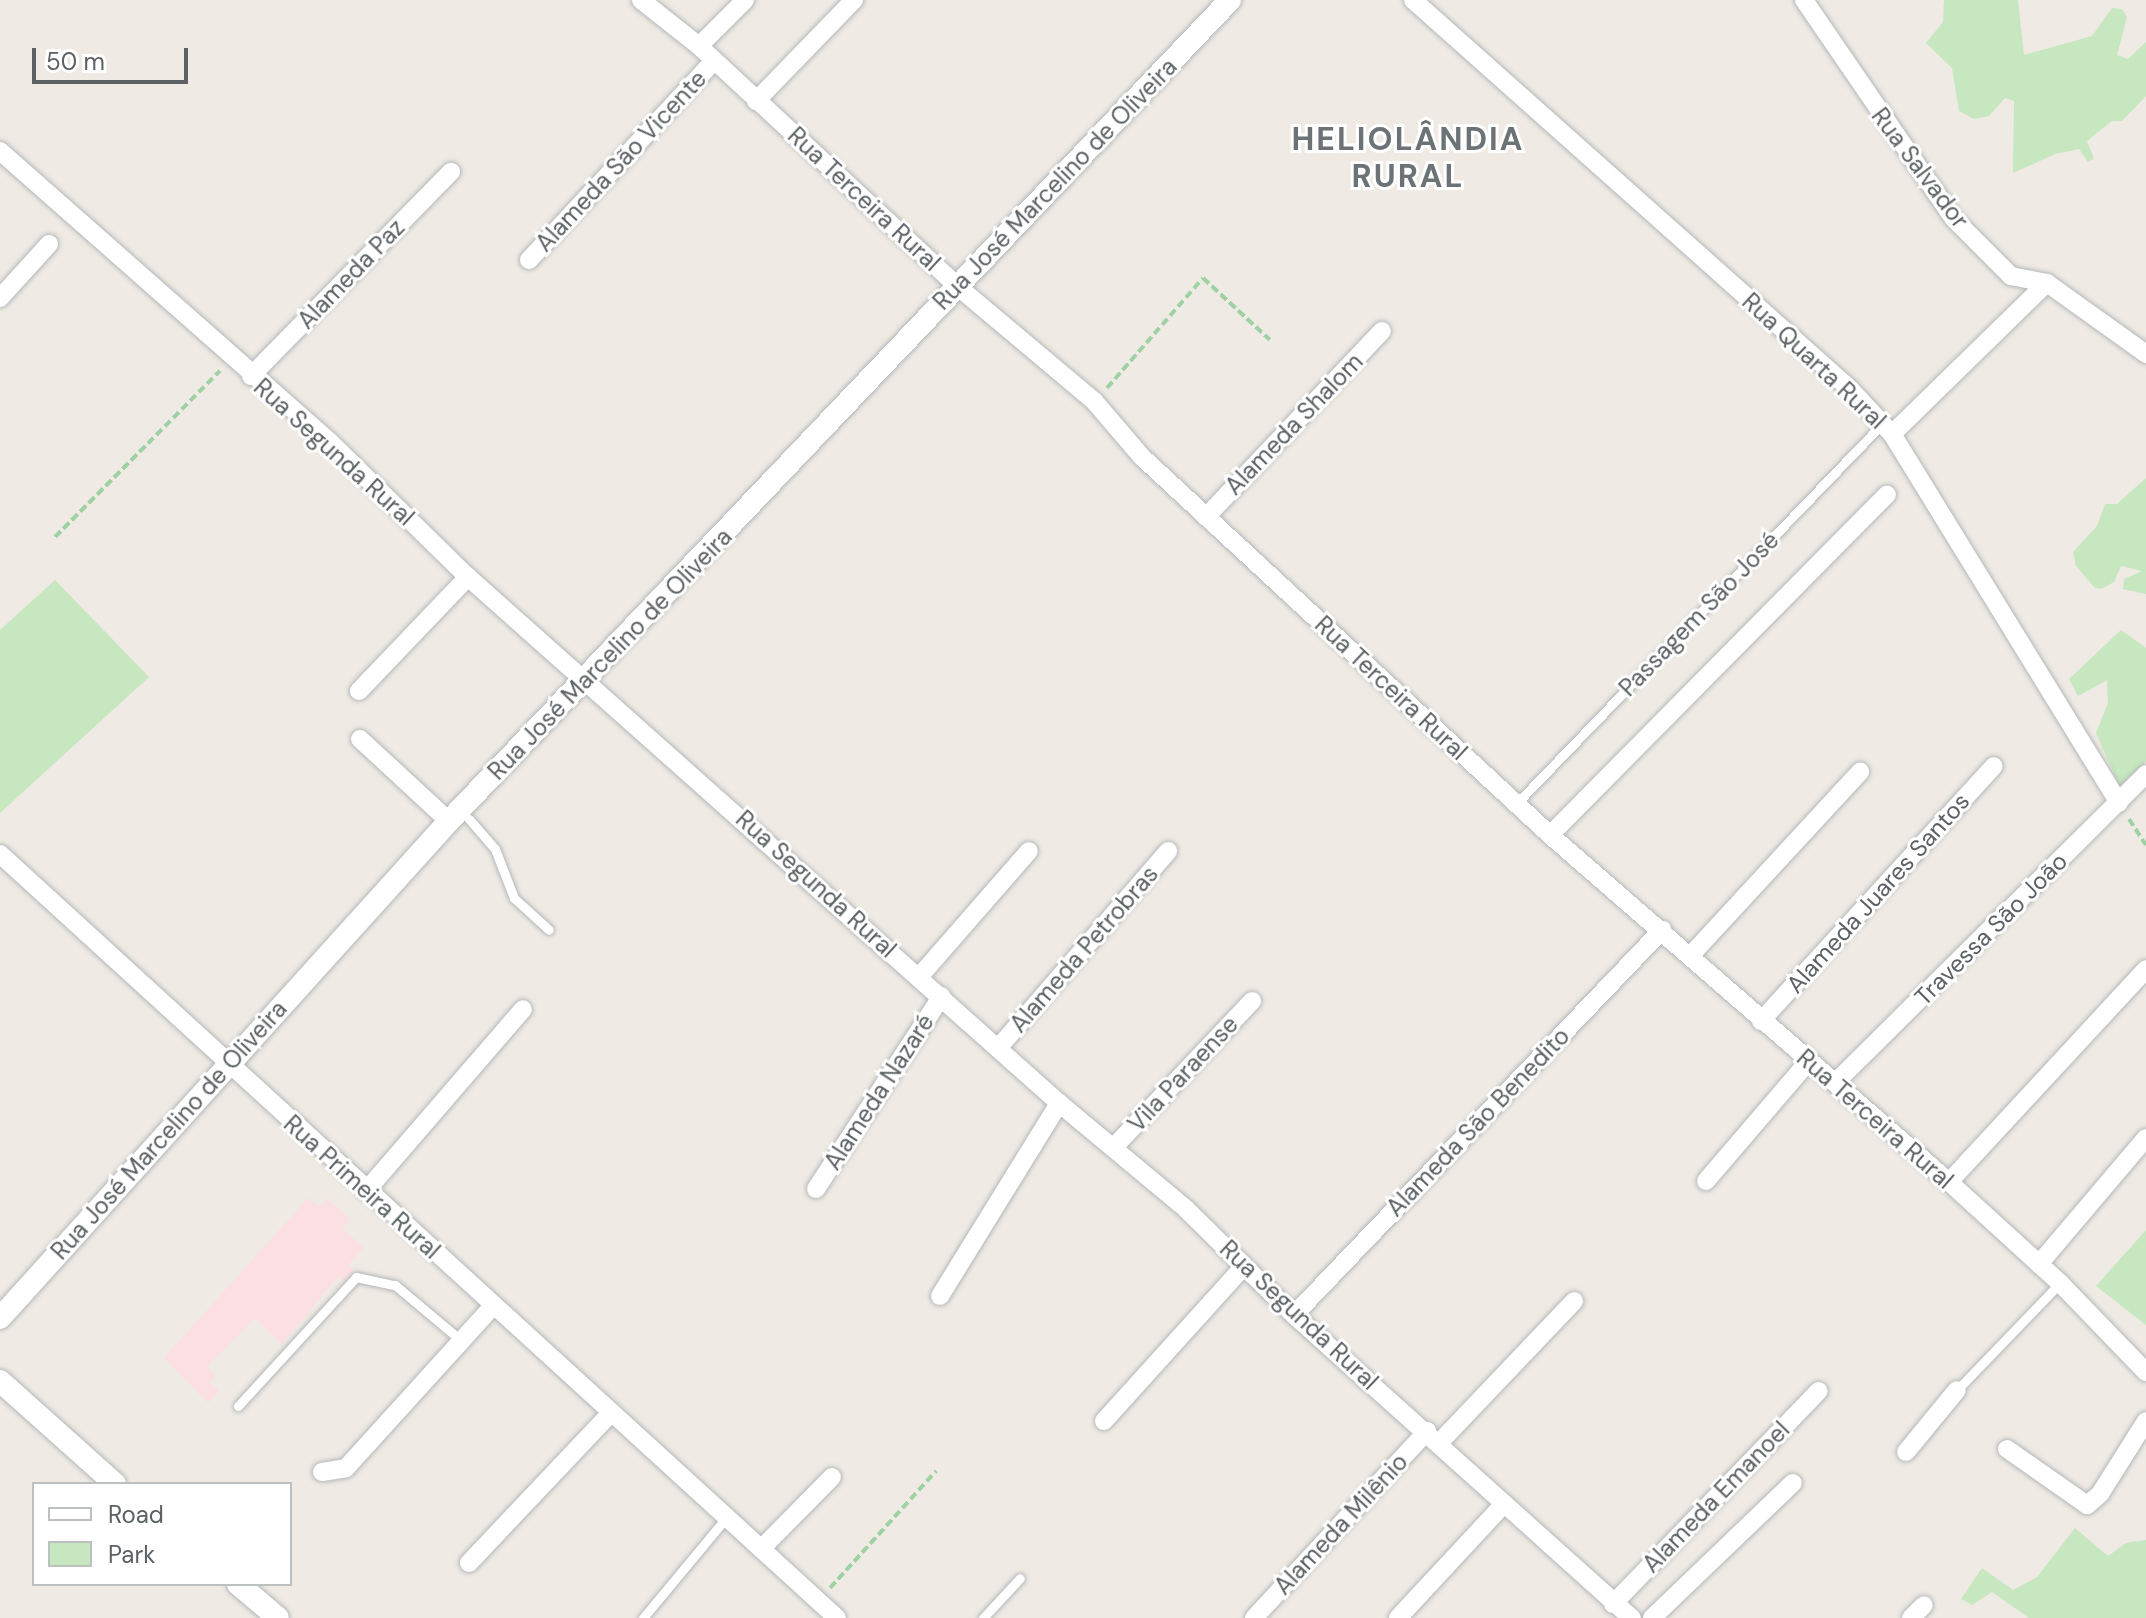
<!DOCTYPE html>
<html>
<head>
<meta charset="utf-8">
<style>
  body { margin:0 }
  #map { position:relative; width:2146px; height:1618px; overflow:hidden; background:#efeae3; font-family:"DM Sans",sans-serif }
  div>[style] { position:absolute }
  .medical>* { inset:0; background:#fcdfe2 }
  .green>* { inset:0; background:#c6e7bf }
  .path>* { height:4px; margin-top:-2px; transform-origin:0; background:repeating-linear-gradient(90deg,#9ed2a3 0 8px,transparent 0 12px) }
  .roads { filter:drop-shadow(0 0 2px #b4b8bb) drop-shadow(0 0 2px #b4b8bb) }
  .service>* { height:9px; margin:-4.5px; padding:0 4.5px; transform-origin:4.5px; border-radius:4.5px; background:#fff }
  .minor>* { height:18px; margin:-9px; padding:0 9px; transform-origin:9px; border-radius:9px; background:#fff }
  .tertiary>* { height:22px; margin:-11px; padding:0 11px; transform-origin:11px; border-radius:11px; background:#fff }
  span { translate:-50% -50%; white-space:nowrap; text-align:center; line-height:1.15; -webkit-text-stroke:6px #fff; paint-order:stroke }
  .street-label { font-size:24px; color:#5b6164 }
  .district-label { font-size:32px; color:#6c7376; font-weight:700; letter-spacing:2px }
  .legend { position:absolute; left:32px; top:1482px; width:260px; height:104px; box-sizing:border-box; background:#fff; border:2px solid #bdc0c1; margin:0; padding:10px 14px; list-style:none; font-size:24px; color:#5b6164 }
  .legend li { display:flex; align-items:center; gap:16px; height:40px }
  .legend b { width:40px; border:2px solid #bdc0c1 }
  .scale { position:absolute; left:32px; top:48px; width:156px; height:36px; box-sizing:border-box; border:4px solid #5b6164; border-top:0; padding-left:10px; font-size:24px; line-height:28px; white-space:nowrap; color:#5b6164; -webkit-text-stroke:6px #fff; paint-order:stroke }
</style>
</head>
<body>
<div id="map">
  <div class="medical">
    <div style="clip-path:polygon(308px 1198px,320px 1207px,327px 1199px,350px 1219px,342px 1229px,364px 1247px,348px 1265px,354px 1270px,345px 1280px,337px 1278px,282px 1344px,255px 1318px,208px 1366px,215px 1376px,210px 1383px,219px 1390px,208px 1403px,164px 1358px)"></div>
  </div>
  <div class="green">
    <div style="clip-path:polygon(1944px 0,2018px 0,2024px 55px,2092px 36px,2112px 8px,2122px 9px,2127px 17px,2117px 55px,2128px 59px,2146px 42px,2146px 96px,2122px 121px,2112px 121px,2087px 141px,2094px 159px,2088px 162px,2079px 149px,2055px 154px,2013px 173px,2014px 101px,2005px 98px,1989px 116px,1974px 119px,1959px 111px,1952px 68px,1926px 43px,1943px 22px)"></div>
    <div style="clip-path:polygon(2146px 478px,2146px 594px,2123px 589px,2124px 579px,2142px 571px,2121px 566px,2114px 582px,2101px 589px,2094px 587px,2076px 566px,2073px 552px,2097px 526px,2105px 504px,2117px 504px)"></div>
    <div style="clip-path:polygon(55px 580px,149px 677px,0 813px,0 630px)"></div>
    <div style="clip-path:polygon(2121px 630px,2146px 648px,2146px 761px,2122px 792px,2096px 733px,2108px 703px,2107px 680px,2078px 696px,2069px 679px)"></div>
    <div style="clip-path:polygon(2146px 1230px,2146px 1325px,2096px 1286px)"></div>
    <div style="clip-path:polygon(2075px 1528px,2108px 1556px,2126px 1543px,2146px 1540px,2146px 1618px,2029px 1618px,1992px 1592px,1972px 1605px,1961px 1599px,1982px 1568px,2013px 1590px,2037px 1577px)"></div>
  </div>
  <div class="path">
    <div style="left:1107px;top:388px;width:146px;rotate:-48.9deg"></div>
    <div style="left:1203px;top:278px;width:91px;rotate:42.8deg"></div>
    <div style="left:55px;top:537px;width:234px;rotate:-45.2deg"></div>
    <div style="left:2129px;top:819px;width:31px;rotate:57deg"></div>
    <div style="left:830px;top:1588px;width:158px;rotate:-47.8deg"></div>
  </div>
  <div class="roads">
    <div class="service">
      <div style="left:1516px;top:804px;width:528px;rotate:-46.08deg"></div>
      <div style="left:469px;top:819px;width:40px;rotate:49deg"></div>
      <div style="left:495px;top:849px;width:53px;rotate:68.8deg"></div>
      <div style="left:514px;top:898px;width:47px;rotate:42.4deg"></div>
      <div style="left:1957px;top:1390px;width:149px;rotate:-46.1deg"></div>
      <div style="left:238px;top:1406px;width:175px;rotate:-47.5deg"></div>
      <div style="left:356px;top:1277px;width:40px;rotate:12deg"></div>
      <div style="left:395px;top:1285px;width:89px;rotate:40deg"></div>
      <div style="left:643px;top:1618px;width:131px;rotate:-50.3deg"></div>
      <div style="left:983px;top:1618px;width:54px;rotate:-47.2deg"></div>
    </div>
    <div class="minor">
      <div style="left:641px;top:0;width:74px;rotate:38.4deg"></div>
      <div style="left:699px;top:46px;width:352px;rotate:42.9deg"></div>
      <div style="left:957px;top:286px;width:179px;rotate:40deg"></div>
      <div style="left:1094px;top:401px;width:74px;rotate:49.4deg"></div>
      <div style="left:1142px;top:457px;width:556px;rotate:42.81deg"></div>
      <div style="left:1550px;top:835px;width:529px;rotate:41.01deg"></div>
      <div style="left:1949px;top:1182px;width:150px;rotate:42.3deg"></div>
      <div style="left:2060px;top:1283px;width:124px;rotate:46deg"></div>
      <div style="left:1413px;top:0;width:585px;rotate:41.67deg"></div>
      <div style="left:1850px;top:389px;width:62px;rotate:47deg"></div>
      <div style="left:1892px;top:434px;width:433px;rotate:58.4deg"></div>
      <div style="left:1804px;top:0;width:265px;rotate:55.6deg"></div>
      <div style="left:1954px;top:219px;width:81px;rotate:45deg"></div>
      <div style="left:2011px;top:276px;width:37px;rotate:11deg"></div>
      <div style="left:2047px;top:283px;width:122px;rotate:35.6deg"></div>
      <div style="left:699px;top:46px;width:65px;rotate:-45deg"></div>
      <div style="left:756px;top:101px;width:141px;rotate:-45.9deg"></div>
      <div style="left:0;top:151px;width:440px;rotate:41.4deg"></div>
      <div style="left:330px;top:442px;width:193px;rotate:44.4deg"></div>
      <div style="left:468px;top:577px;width:791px;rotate:41.67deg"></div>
      <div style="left:1059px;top:1103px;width:165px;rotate:39.8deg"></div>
      <div style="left:1186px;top:1209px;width:151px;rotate:44.5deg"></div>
      <div style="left:1294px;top:1315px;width:454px;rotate:41.9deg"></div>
      <div style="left:529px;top:260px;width:272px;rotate:-47.1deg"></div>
      <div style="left:0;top:298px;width:73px;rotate:-47.8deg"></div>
      <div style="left:251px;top:376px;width:286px;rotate:-45.6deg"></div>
      <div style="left:1892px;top:434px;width:216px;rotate:-44.3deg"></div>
      <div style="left:1206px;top:517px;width:256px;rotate:-46.6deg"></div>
      <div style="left:359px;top:691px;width:158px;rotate:-46.3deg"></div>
      <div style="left:360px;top:739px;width:121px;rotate:42.7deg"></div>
      <div style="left:1550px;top:835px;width:479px;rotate:-45.3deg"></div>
      <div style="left:0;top:854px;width:1133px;rotate:42.39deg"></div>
      <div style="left:1690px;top:956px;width:251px;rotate:-47.3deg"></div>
      <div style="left:919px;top:977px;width:167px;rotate:-48.9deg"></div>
      <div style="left:1761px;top:1021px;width:345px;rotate:-47.6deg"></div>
      <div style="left:999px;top:1047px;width:259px;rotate:-49.2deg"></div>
      <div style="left:1835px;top:1083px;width:438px;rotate:-44.8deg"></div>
      <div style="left:1114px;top:1147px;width:201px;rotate:-46.6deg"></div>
      <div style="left:1706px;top:1181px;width:157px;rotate:-49.4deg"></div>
      <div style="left:1949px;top:1182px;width:290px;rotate:-47.2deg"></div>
      <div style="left:816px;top:1189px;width:230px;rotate:-56.9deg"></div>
      <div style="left:366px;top:1191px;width:240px;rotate:-49.2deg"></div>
      <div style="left:2039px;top:1264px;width:165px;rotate:-49.7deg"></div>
      <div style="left:940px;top:1296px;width:227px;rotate:-58.3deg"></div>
      <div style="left:1294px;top:1315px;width:533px;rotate:-46.29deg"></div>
      <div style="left:1104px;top:1421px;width:209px;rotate:-47.9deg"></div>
      <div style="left:1439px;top:1443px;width:196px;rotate:-46.4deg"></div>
      <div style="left:2007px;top:1449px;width:98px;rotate:35deg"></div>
      <div style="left:2087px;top:1505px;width:17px;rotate:-40deg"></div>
      <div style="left:2100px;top:1494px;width:86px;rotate:-57.8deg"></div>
      <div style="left:1906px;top:1452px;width:80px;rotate:-50.6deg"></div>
      <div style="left:322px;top:1472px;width:24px;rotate:-9deg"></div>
      <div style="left:346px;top:1468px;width:219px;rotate:-47.8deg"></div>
      <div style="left:761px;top:1549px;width:101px;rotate:-45.4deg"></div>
      <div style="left:469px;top:1563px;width:205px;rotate:-46.6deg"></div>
      <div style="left:1613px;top:1604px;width:296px;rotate:-46deg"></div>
      <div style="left:1254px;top:1618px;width:255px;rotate:-47.2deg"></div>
      <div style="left:1398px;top:1618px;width:156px;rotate:-47.1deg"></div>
      <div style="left:1652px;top:1618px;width:195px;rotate:-43.8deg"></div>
      <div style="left:1911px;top:1618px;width:18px;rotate:-45deg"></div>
    </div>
    <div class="tertiary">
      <div style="left:0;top:1318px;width:670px;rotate:-47.9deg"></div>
      <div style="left:449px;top:821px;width:1133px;rotate:-46.43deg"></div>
      <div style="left:0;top:1381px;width:154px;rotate:41.8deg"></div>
      <div style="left:238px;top:1584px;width:52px;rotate:40.4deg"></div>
    </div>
  </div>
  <div class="street-label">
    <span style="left:621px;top:161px;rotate:-47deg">Alameda São Vicente</span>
    <span style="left:1920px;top:168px;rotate:53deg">Rua Salvador</span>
    <span style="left:1055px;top:184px;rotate:-46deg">Rua José Marcelino de Oliveira</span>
    <span style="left:864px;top:199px;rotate:43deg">Rua Terceira Rural</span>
    <span style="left:351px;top:274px;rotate:-46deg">Alameda Paz</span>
    <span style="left:1814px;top:361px;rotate:43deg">Rua Quarta Rural</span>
    <span style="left:1294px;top:424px;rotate:-46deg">Alameda Shalom</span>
    <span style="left:334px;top:452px;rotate:42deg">Rua Segunda Rural</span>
    <span style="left:1699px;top:614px;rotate:-46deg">Passagem São José</span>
    <span style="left:610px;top:654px;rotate:-46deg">Rua José Marcelino de Oliveira</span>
    <span style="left:1391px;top:688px;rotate:43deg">Rua Terceira Rural</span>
    <span style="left:816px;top:884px;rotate:42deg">Rua Segunda Rural</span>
    <span style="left:1878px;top:893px;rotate:-48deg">Alameda Juares Santos</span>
    <span style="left:1991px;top:929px;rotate:-45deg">Travessa São João</span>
    <span style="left:1084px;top:949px;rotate:-49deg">Alameda Petrobras</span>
    <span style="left:1183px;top:1074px;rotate:-47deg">Vila Paraense</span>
    <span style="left:879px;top:1092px;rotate:-57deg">Alameda Nazaré</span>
    <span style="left:1875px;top:1119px;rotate:41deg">Rua Terceira Rural</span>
    <span style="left:1478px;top:1122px;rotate:-46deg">Alameda São Benedito</span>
    <span style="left:169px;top:1130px;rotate:-48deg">Rua José Marcelino de Oliveira</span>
    <span style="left:362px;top:1187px;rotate:42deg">Rua Primeira Rural</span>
    <span style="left:1299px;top:1315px;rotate:43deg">Rua Segunda Rural</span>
    <span style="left:1716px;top:1497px;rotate:-46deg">Alameda Emanoel</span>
    <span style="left:1341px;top:1524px;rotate:-47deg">Alameda Milênio</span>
  </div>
  <div class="district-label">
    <span style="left:1408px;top:158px">HELIOLÂNDIA<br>RURAL</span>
  </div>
  <ul class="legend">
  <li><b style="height:10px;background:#fff"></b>Road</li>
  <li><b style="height:22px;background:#c6e7bf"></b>Park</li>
  </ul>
  <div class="scale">50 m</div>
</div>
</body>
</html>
